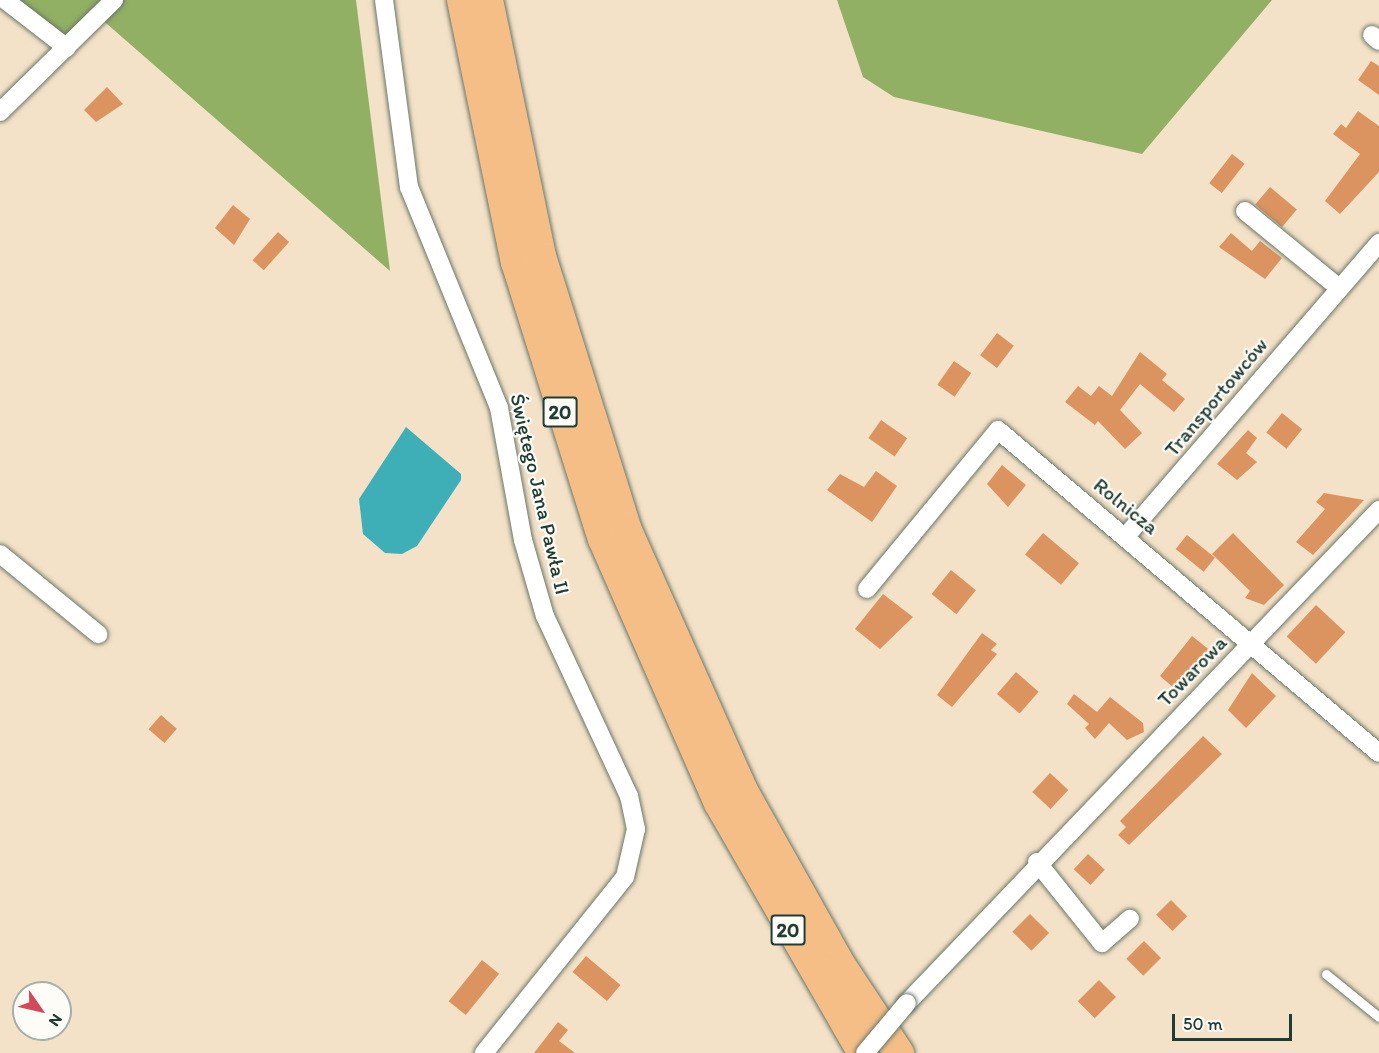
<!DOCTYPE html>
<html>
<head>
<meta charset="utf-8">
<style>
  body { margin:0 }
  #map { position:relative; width:1379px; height:1053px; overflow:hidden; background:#f4e2c8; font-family:Itim,sans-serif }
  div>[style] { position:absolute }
  .forest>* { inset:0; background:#92b063 }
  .water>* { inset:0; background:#3eafb7 }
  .building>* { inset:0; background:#db9460; transform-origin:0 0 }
  .roads { filter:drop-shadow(0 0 2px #6a7768) drop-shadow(0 0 2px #6a7768) }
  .service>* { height:9px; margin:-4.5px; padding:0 4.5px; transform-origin:4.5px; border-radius:4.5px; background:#fff }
  .minor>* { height:18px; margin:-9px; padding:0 9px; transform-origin:9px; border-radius:9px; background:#fff }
  .primary>* { height:30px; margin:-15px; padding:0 15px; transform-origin:15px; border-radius:15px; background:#f6be87 }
  .bridges { filter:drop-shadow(0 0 2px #6a7768) drop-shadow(0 0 2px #6a7768) }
  .minor-bridge>* { height:18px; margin:-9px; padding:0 9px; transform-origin:9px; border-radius:9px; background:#fff }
  span { translate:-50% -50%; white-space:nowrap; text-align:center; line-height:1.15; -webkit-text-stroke:4.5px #fdfcf7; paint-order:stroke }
  .shield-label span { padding:2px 4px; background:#fdfcf7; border:2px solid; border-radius:4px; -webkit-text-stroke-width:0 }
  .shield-label { font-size:20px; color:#1f3d34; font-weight:700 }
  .street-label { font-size:21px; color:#1f3d34 }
  .north { position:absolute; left:12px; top:981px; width:60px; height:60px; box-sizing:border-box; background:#fdfcf7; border:2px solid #a4b0a9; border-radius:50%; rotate:124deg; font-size:16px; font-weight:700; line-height:24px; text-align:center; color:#1f3d34 }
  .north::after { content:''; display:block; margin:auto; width:21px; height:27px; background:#d1495b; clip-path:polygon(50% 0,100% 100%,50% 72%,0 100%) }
  .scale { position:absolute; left:1172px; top:1014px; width:120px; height:27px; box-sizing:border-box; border:3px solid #1f3d34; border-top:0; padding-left:8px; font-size:18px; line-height:21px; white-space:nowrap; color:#1f3d34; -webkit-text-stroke:4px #fdfcf7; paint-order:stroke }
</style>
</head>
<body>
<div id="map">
  <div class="forest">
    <div style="clip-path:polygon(14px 0,356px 0,390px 271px,91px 10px,63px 39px)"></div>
    <div style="clip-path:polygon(837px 0,1272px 0,1142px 154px,894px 97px,863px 77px)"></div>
  </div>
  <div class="water">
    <div style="clip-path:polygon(406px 427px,461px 474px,461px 480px,417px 546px,402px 554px,385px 553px,363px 534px,359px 499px)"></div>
  </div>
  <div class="building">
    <div style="clip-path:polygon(1371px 61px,1379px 66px,1379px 95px,1358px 80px)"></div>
    <div style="clip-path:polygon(107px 87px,123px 104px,96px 122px,84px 110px)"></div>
    <div style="clip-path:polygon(1358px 111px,1379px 126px,1379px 172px,1340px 214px,1325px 201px,1360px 154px,1333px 134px,1341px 124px,1346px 128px)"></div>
    <div style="left:1232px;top:154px;width:16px;height:37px;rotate:38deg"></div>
    <div style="left:1270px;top:187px;width:35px;height:23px;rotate:40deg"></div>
    <div style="clip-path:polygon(233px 205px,250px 219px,234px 245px,215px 228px)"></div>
    <div style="left:278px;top:232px;width:15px;height:38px;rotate:42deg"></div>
    <div style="clip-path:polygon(1231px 233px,1252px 251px,1260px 241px,1282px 258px,1265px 279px,1219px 247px)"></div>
    <div style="left:997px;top:333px;width:21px;height:28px;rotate:37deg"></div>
    <div style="clip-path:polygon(1140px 352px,1167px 374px,1162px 380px,1185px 399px,1174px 412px,1140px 384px,1120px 410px,1142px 433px,1125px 449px,1098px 421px,1095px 425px,1065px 402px,1078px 386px,1091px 396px,1099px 386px,1112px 396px)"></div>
    <div style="left:954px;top:361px;width:21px;height:29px;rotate:35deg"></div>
    <div style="left:1282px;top:413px;width:26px;height:25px;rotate:39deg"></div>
    <div style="left:881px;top:420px;width:32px;height:22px;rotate:35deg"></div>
    <div style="clip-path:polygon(1248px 430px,1257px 438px,1246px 453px,1257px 462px,1237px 480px,1217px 464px)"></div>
    <div style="clip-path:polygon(1002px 465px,1026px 485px,1008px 507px,987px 484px)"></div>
    <div style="clip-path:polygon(876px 471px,897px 486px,872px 522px,827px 490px,840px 474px,864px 487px)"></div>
    <div style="clip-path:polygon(1324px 493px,1364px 500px,1313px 555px,1296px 542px,1325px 509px,1316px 502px)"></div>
    <div style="left:1043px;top:533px;width:47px;height:28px;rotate:40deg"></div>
    <div style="clip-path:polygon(1233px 533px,1284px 585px,1264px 605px,1245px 598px,1250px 591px,1212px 554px)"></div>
    <div style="left:1187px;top:535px;width:36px;height:18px;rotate:39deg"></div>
    <div style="left:951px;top:570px;width:32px;height:31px;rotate:39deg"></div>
    <div style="clip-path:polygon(883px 594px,913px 617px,880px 649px,855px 629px)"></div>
    <div style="left:1316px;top:605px;width:40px;height:43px;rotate:43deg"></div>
    <div style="clip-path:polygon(982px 633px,997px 644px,991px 650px,997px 654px,952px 707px,937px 695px)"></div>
    <div style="clip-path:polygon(1192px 636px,1212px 652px,1203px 665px,1198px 660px,1175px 689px,1160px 676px)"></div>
    <div style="left:1016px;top:672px;width:30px;height:29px;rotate:41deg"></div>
    <div style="clip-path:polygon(1252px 673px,1276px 696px,1246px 728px,1228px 710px)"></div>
    <div style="clip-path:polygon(1074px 694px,1097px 712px,1110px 697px,1143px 723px,1144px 732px,1127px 740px,1109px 723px,1095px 739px,1085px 728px,1089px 724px,1067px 704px)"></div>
    <div style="left:161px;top:715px;width:21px;height:19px;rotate:41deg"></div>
    <div style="clip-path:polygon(1203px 736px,1222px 754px,1129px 845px,1118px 835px,1126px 827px,1120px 821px)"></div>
    <div style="left:1050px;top:773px;width:25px;height:26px;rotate:43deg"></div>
    <div style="left:1088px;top:854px;width:23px;height:21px;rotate:43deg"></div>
    <div style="left:1171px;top:900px;width:23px;height:21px;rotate:45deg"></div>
    <div style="left:1030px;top:914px;width:27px;height:25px;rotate:45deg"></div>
    <div style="left:1144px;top:941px;width:24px;height:25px;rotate:45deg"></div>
    <div style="left:586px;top:956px;width:45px;height:21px;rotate:40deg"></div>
    <div style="left:482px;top:960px;width:22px;height:53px;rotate:39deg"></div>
    <div style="left:1099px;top:980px;width:24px;height:30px;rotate:45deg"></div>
    <div style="clip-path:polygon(558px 1022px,568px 1030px,559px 1041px,575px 1053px,534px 1053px)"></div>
  </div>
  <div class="roads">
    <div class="service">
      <div style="left:1326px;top:974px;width:68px;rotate:39.1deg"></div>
    </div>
    <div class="minor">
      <div style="left:5px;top:0;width:78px;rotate:37.7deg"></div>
      <div style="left:384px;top:0;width:189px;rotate:82.4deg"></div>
      <div style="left:409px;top:187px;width:239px;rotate:67.8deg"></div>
      <div style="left:499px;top:408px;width:134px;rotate:79.7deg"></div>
      <div style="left:523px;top:540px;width:79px;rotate:73.9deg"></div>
      <div style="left:545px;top:616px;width:199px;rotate:65deg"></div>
      <div style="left:629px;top:796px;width:34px;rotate:78deg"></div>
      <div style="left:636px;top:829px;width:49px;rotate:102.9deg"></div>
      <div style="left:625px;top:877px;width:226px;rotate:128.7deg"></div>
      <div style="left:1372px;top:35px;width:9px;rotate:41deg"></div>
      <div style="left:0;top:112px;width:160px;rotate:-44.5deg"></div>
      <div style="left:1245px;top:211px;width:122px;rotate:39.3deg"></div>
      <div style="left:1127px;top:535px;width:386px;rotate:-49.2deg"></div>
      <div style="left:0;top:554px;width:127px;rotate:39.2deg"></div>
      <div style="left:867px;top:589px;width:206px;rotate:-50.5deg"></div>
      <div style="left:998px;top:430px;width:499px;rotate:40.3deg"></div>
      <div style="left:1037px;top:862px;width:104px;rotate:51.3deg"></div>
      <div style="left:1102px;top:943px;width:37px;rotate:-41deg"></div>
      <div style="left:907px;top:1003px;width:683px;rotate:-46.25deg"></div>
    </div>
    <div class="primary">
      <div style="left:462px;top:0;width:268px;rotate:78.4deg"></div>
      <div style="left:516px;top:262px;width:290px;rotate:72.6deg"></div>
      <div style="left:603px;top:539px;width:288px;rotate:66.3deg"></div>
      <div style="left:719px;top:803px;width:289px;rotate:60.1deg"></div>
      <div style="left:488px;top:0;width:261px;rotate:78.3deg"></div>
      <div style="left:541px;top:256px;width:285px;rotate:72.6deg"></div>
      <div style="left:626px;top:528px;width:288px;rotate:66deg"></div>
      <div style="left:743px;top:791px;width:198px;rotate:60.7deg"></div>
      <div style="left:840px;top:964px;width:107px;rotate:56.5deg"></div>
    </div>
  </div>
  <div class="bridges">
    <div class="minor-bridge">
      <div style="left:865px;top:1053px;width:65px;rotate:-50deg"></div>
    </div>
  </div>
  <div class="shield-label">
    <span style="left:560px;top:412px">20</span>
    <span style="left:788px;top:930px">20</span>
  </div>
  <div class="street-label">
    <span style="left:1216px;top:397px;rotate:-50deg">Transportowców</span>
    <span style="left:540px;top:494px;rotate:77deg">Świętego Jana Pawła II</span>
    <span style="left:1126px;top:506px;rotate:39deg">Rolnicza</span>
    <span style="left:1192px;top:671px;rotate:-46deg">Towarowa</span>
  </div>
  <div class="north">N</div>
  <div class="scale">50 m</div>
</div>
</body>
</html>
